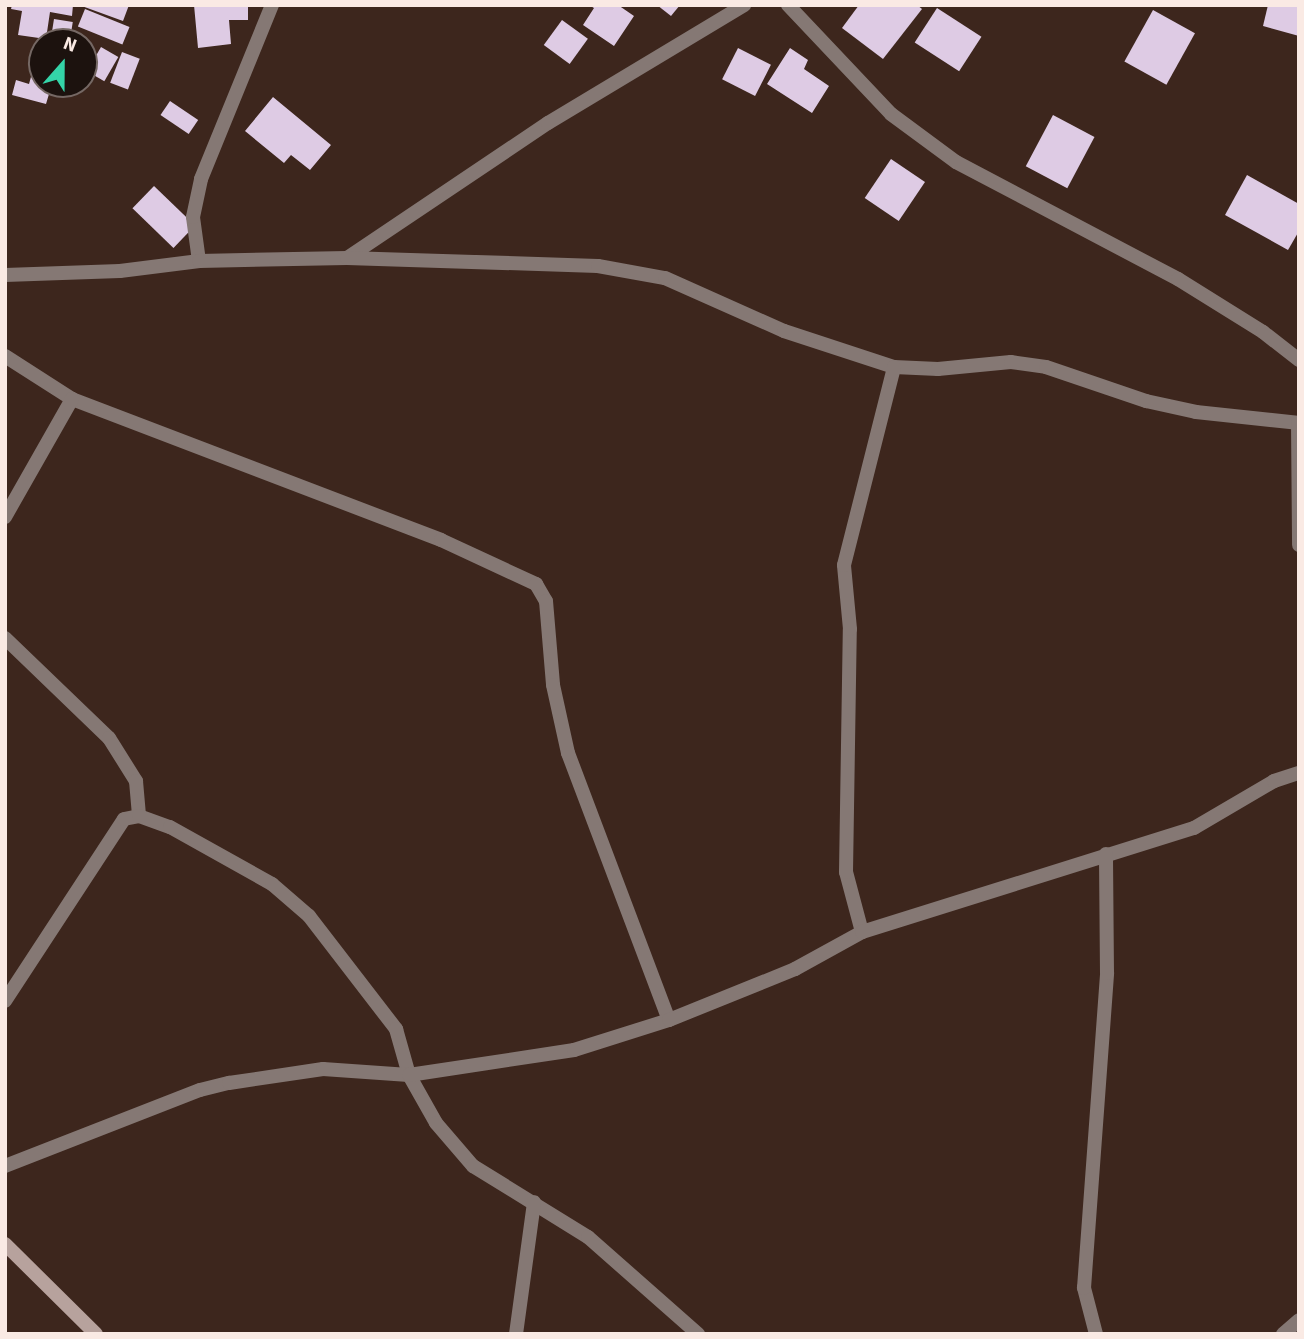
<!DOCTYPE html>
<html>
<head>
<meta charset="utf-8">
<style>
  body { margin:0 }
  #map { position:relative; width:1304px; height:1339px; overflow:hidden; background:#3d261d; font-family:"Source Sans 3",sans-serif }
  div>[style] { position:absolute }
  .building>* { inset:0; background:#decbe4; transform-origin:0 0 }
  .street>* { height:14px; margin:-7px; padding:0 7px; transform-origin:7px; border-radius:7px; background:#857874 }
  .secondary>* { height:14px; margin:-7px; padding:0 7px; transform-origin:7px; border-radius:7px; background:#b7a29d }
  span { translate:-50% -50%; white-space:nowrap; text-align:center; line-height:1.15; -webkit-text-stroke:7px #1c120e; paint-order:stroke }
  .frame { position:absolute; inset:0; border:7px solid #faeae4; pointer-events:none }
  .north { position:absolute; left:28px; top:28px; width:70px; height:70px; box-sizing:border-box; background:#1c120e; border:2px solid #756864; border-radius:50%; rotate:21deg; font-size:19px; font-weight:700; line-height:28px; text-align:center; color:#faeae4 }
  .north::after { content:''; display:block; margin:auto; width:24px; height:32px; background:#34d4a8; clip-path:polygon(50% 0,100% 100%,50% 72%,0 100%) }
</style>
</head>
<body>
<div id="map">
  <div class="building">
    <div style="clip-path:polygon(12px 5px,73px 5px,72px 16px,50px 12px,46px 39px,18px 35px,22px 11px,11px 9px)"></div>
    <div style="clip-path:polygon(79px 5px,129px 5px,123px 21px)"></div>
    <div style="clip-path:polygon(194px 5px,248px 5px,248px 20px,229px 20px,231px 44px,198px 48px)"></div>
    <div style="clip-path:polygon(589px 5px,618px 5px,634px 16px,614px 46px,583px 25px,594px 8px)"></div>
    <div style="clip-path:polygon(657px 5px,680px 5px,671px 16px)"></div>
    <div style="clip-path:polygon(859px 5px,917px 5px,922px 9px,883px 59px,842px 28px)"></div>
    <div style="clip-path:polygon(1268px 5px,1299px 5px,1299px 36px,1263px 26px)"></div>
    <div style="left:937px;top:8px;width:53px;height:41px;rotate:33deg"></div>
    <div style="left:85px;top:9px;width:48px;height:19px;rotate:22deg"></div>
    <div style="left:1153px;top:10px;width:48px;height:59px;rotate:29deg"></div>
    <div style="left:54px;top:19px;width:19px;height:21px;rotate:9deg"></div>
    <div style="left:562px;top:20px;width:32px;height:31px;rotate:36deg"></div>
    <div style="left:101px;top:47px;width:20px;height:28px;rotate:30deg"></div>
    <div style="left:738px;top:48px;width:37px;height:35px;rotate:27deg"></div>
    <div style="clip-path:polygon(790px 48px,808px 60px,804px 69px,829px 86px,812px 113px,767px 84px)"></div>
    <div style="left:122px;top:52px;width:19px;height:33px;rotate:21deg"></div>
    <div style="clip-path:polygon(34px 66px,42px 68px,42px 84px,52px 84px,46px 104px,12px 95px,16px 80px,29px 84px)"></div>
    <div style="clip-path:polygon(273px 97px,331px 145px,310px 170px,291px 155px,284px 163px,245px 131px)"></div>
    <div style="left:170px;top:101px;width:34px;height:17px;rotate:34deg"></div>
    <div style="left:1053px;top:115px;width:47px;height:58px;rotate:28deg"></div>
    <div style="left:891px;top:159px;width:41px;height:47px;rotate:34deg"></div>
    <div style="clip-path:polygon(1247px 175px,1299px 204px,1299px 231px,1288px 250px,1225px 215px)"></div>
    <div style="left:154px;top:186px;width:57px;height:31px;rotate:44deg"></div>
  </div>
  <div class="street">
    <div style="left:788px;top:5px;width:150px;rotate:46.6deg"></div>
    <div style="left:891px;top:114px;width:81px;rotate:36.4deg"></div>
    <div style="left:956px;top:162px;width:251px;rotate:27.8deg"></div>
    <div style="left:1178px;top:279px;width:100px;rotate:31.9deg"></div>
    <div style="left:1263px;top:332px;width:46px;rotate:37.9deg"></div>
    <div style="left:347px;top:258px;width:242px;rotate:-33.9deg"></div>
    <div style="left:548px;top:123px;width:229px;rotate:-31deg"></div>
    <div style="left:199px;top:261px;width:44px;rotate:-97.8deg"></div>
    <div style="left:193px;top:217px;width:39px;rotate:-78deg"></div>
    <div style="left:201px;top:179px;width:188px;rotate:-67.8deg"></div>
    <div style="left:5px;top:275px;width:115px;rotate:-2deg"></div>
    <div style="left:120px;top:271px;width:80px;rotate:-7.2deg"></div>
    <div style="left:199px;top:261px;width:148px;rotate:-1.2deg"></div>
    <div style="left:347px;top:258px;width:251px;rotate:1.8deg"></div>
    <div style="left:598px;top:266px;width:68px;rotate:10.2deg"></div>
    <div style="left:665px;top:278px;width:130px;rotate:24deg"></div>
    <div style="left:784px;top:331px;width:116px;rotate:18.1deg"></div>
    <div style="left:894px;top:367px;width:44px;rotate:2.6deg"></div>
    <div style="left:938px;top:369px;width:73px;rotate:-5.5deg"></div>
    <div style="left:1011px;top:362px;width:35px;rotate:8deg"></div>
    <div style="left:1046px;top:367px;width:106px;rotate:18.8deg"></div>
    <div style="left:1146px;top:401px;width:51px;rotate:12.4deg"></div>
    <div style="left:1196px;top:412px;width:104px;rotate:6.1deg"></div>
    <div style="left:5px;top:356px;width:80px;rotate:32.7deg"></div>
    <div style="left:72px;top:399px;width:395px;rotate:20.9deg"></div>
    <div style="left:441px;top:540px;width:105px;rotate:24.9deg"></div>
    <div style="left:536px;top:584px;width:20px;rotate:60deg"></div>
    <div style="left:546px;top:601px;width:84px;rotate:85.2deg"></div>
    <div style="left:553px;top:685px;width:70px;rotate:77.6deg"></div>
    <div style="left:568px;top:753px;width:285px;rotate:69.3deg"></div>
    <div style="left:1298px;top:423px;width:122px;rotate:89.5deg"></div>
    <div style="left:5px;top:517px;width:136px;rotate:-60.4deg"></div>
    <div style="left:5px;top:638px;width:144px;rotate:43.9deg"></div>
    <div style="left:109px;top:738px;width:51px;rotate:57.9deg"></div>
    <div style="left:136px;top:781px;width:35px;rotate:85deg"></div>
    <div style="left:862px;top:932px;width:62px;rotate:-104.9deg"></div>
    <div style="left:846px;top:872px;width:243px;rotate:-89.1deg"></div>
    <div style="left:850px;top:629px;width:64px;rotate:-95.4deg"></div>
    <div style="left:844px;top:565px;width:204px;rotate:-75.8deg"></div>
    <div style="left:5px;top:1001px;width:217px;rotate:-56.8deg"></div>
    <div style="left:124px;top:819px;width:15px;rotate:-11deg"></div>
    <div style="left:139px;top:816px;width:33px;rotate:20deg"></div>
    <div style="left:170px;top:827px;width:117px;rotate:29.2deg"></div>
    <div style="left:272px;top:884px;width:49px;rotate:40.9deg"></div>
    <div style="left:309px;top:916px;width:143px;rotate:52.4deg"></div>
    <div style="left:396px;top:1029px;width:48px;rotate:74.2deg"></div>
    <div style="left:409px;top:1075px;width:55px;rotate:60.6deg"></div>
    <div style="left:436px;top:1123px;width:57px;rotate:49.3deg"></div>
    <div style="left:473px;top:1166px;width:135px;rotate:31.7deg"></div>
    <div style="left:588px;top:1237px;width:147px;rotate:41.4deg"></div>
    <div style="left:5px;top:1166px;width:209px;rotate:-21.3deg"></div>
    <div style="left:200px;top:1090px;width:30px;rotate:-14deg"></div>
    <div style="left:229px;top:1083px;width:95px;rotate:-8.5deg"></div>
    <div style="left:323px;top:1069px;width:86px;rotate:4deg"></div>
    <div style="left:409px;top:1075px;width:167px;rotate:-8.6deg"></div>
    <div style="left:574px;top:1050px;width:100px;rotate:-17.5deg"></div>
    <div style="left:669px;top:1020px;width:136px;rotate:-22deg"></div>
    <div style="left:795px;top:969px;width:77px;rotate:-28.9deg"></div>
    <div style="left:862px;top:932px;width:348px;rotate:-17.4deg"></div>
    <div style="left:1194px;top:828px;width:93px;rotate:-30.4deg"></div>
    <div style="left:1274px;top:781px;width:26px;rotate:-18deg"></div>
    <div style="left:516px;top:1334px;width:133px;rotate:-82.2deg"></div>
    <div style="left:1096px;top:1334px;width:48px;rotate:-104.6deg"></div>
    <div style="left:1084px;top:1288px;width:316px;rotate:-85.8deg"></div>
    <div style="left:1107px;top:973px;width:119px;rotate:-90.5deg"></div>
    <div style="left:1283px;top:1334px;width:21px;rotate:-41deg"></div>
  </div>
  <div class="secondary">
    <div style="left:5px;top:1244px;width:128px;rotate:44.7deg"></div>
  </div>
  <div class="frame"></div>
  <div class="north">N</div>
</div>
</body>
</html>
